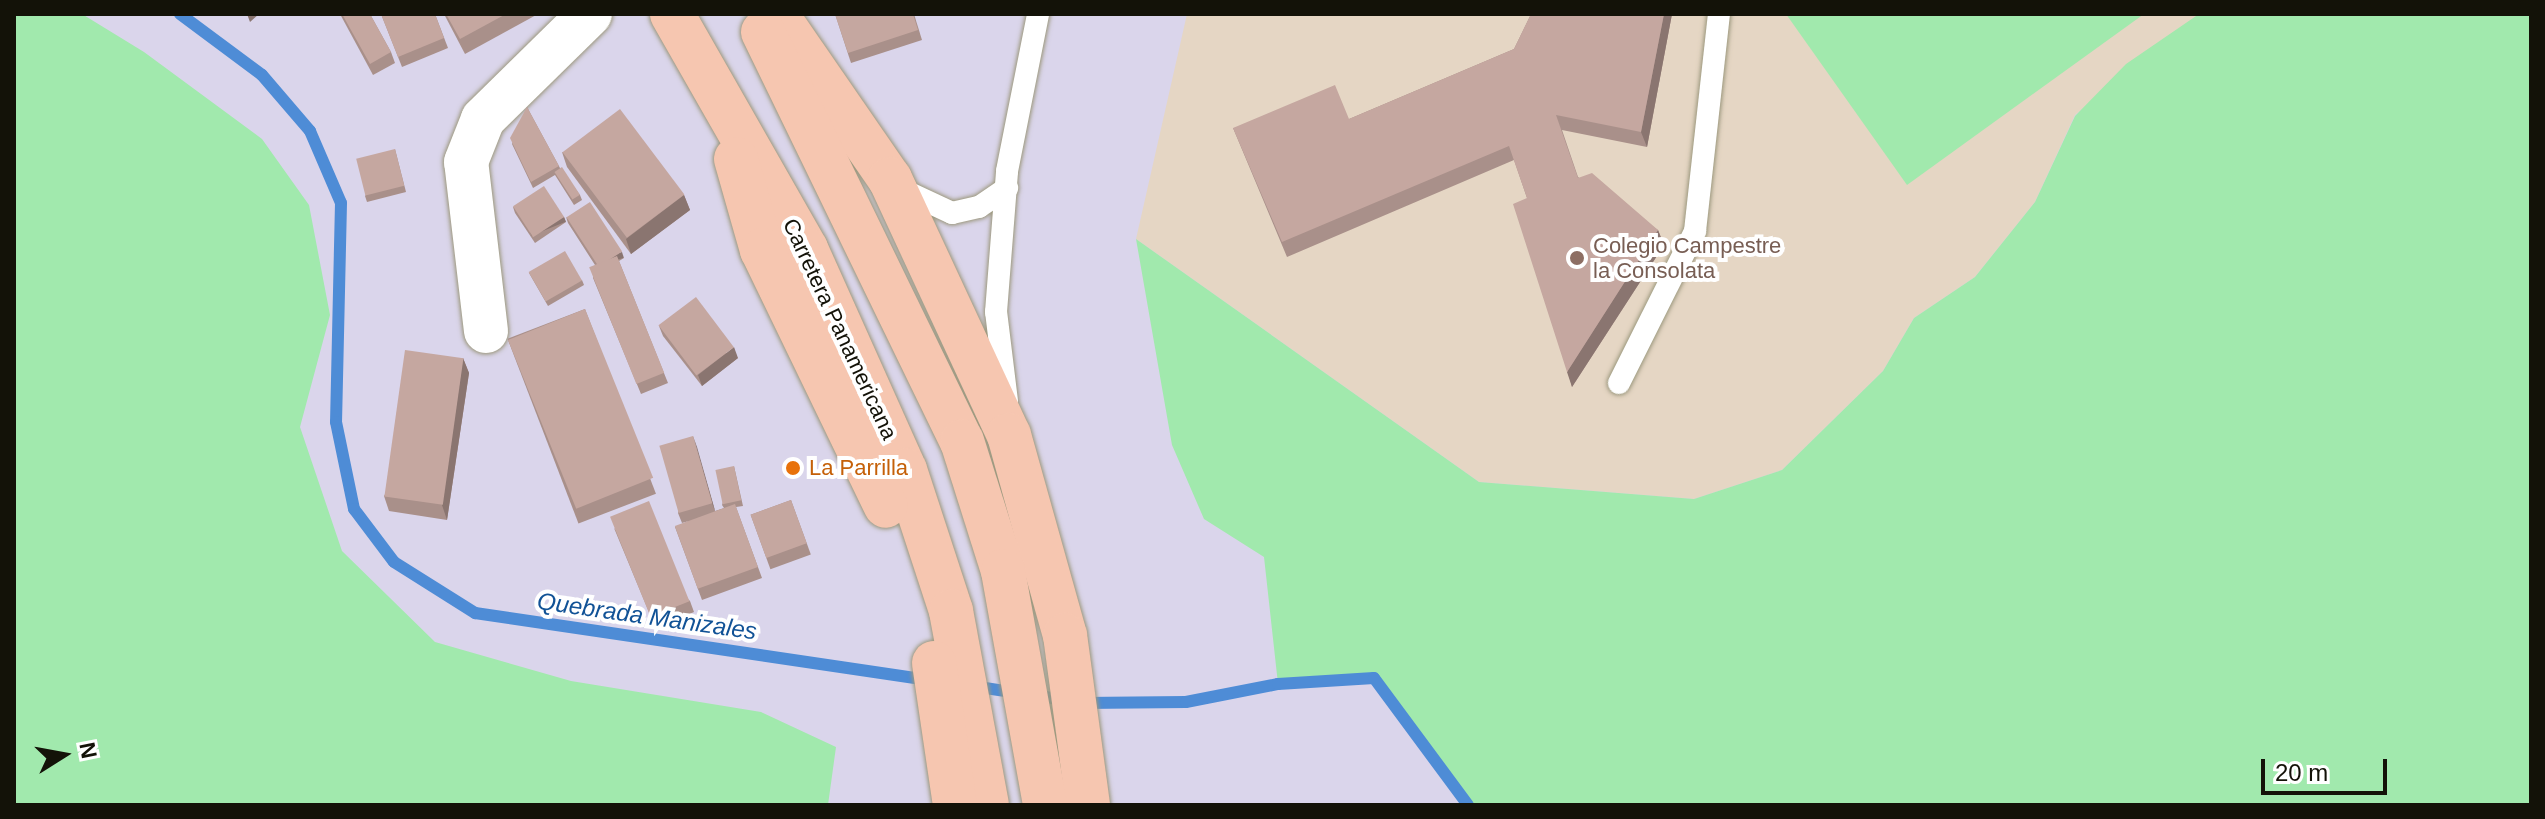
<!DOCTYPE html>
<html>
<head>
<meta charset="utf-8">
<style>
  body { margin:0 }
  #map { position:relative; width:2545px; height:819px; overflow:hidden; background:#e8e3c7; font-family:Helvetica,sans-serif }
  div>[style] { position:absolute }
  .industrial>* { inset:0; background:#dad5eb }
  .education>* { inset:0; background:#e5d6c4 }
  .green>* { inset:0; background:#a1e9ad }
  .stream>* { height:12px; margin:-6px; padding:0 6px; transform-origin:6px; border-radius:6px; background:#4e8cd6 }
  .roads { filter:drop-shadow(0 0 2px #9c987e) drop-shadow(0 0 2px #9c987e) }
  .service>* { height:22px; margin:-11px; padding:0 11px; transform-origin:11px; border-radius:11px; background:#fff }
  .minor>* { height:44px; margin:-22px; padding:0 22px; transform-origin:22px; border-radius:22px; background:#fff }
  .trunk>* { height:44px; margin:-22px; padding:0 22px; transform-origin:22px; border-radius:22px; background:#f6c6b0 }
  .wall>* { inset:0; background:#a9908a; transform-origin:0 0 }
  .shaded-wall>* { inset:0; background:#8a7570; transform-origin:0 0 }
  .building>* { inset:0; background:#c5a7a0; transform-origin:0 0 }
  .dots>* { width:22px; height:22px; translate:-50% -50%; box-sizing:border-box; border:4px solid #fff; border-radius:50% }
  span { translate:-50% -50%; white-space:nowrap; text-align:center; line-height:1.15; -webkit-text-stroke:8px #fff; paint-order:stroke }
  .education-label { font-size:22px; color:#785e54 }
  .left { translate:0 -50%; text-align:left }
  .street-label { font-size:22px; color:#131208 }
  .food-label { font-size:22px; color:#c56008 }
  .water-label { font-size:24px; color:#115296; font-style:italic }
  .frame { position:absolute; inset:0; border:16px solid #131208; pointer-events:none }
  .north { position:absolute; left:24px; top:715px; width:80px; height:80px; -webkit-text-stroke:6px #fff; paint-order:stroke; rotate:79deg; font-size:22px; font-weight:700; line-height:32px; text-align:center; color:#131208 }
  .north::after { content:''; display:block; margin:auto; width:28px; height:36px; background:#131208; clip-path:polygon(50% 0,100% 100%,50% 72%,0 100%) }
  .scale { position:absolute; left:2261px; top:759px; width:126px; height:36px; box-sizing:border-box; border:4px solid #131208; border-top:0; padding-left:10px; font-size:24px; line-height:28px; white-space:nowrap; color:#131208; -webkit-text-stroke:6px #fff; paint-order:stroke }
</style>
</head>
<body>
<div id="map">
  <div class="industrial">
    <div style="clip-path:polygon(14px 14px,2531px 14px,2531px 105px,1374px 678px,1468px 805px,14px 805px)"></div>
  </div>
  <div class="education">
    <div style="clip-path:polygon(1187px 14px,2199px 14px,2075px 115px,2035px 202px,1975px 277px,1914px 318px,1883px 371px,1782px 470px,1694px 499px,1479px 482px,1136px 239px)"></div>
  </div>
  <div class="green">
    <div style="clip-path:polygon(14px 14px,82px 14px,144px 52px,262px 139px,309px 205px,330px 315px,300px 427px,342px 551px,435px 642px,571px 681px,761px 712px,836px 747px,828px 805px,14px 805px)"></div>
    <div style="clip-path:polygon(1786px 14px,2144px 14px,1907px 185px)"></div>
    <div style="clip-path:polygon(2199px 14px,2531px 14px,2531px 805px,1468px 805px,1374px 678px,1278px 684px,1264px 557px,1204px 519px,1172px 445px,1136px 239px,1479px 482px,1694px 499px,1782px 470px,1883px 371px,1914px 318px,1975px 277px,2035px 202px,2075px 116px,2126px 64px)"></div>
  </div>
  <div class="stream">
    <div style="left:180px;top:14px;width:102px;rotate:36.6deg"></div>
    <div style="left:262px;top:75px;width:74px;rotate:49.4deg"></div>
    <div style="left:310px;top:131px;width:78px;rotate:66.7deg"></div>
    <div style="left:341px;top:203px;width:219px;rotate:91.3deg"></div>
    <div style="left:336px;top:422px;width:89px;rotate:78.3deg"></div>
    <div style="left:354px;top:509px;width:66px;rotate:53deg"></div>
    <div style="left:394px;top:562px;width:96px;rotate:32.2deg"></div>
    <div style="left:475px;top:613px;width:460px;rotate:8.4deg"></div>
    <div style="left:972px;top:686px;width:94px;rotate:8.6deg"></div>
    <div style="left:1083px;top:703px;width:103px;rotate:-0.6deg"></div>
    <div style="left:1186px;top:702px;width:94px;rotate:-11.1deg"></div>
    <div style="left:1278px;top:684px;width:96px;rotate:-3.6deg"></div>
    <div style="left:1374px;top:678px;width:158px;rotate:53.5deg"></div>
  </div>
  <div class="roads">
    <div class="service">
      <div style="left:905px;top:191px;width:52px;rotate:25.1deg"></div>
      <div style="left:952px;top:213px;width:28px;rotate:-13deg"></div>
      <div style="left:979px;top:207px;width:34px;rotate:-34deg"></div>
      <div style="left:1619px;top:383px;width:170px;rotate:-63.4deg"></div>
      <div style="left:1695px;top:231px;width:218px;rotate:-83.7deg"></div>
      <div style="left:1007px;top:401px;width:90px;rotate:-97deg"></div>
      <div style="left:996px;top:312px;width:141px;rotate:-85.5deg"></div>
      <div style="left:1007px;top:171px;width:160px;rotate:-78.8deg"></div>
    </div>
    <div class="minor">
      <div style="left:486px;top:331px;width:170px;rotate:-96.7deg"></div>
      <div style="left:466px;top:162px;width:46px;rotate:-68.4deg"></div>
      <div style="left:483px;top:119px;width:150px;rotate:-44.5deg"></div>
    </div>
    <div class="trunk">
      <div style="left:672px;top:14px;width:271px;rotate:60.3deg"></div>
      <div style="left:806px;top:249px;width:242px;rotate:65.9deg"></div>
      <div style="left:905px;top:470px;width:148px;rotate:71.9deg"></div>
      <div style="left:951px;top:611px;width:197px;rotate:79.5deg"></div>
      <div style="left:776px;top:14px;width:201px;rotate:55.4deg"></div>
      <div style="left:890px;top:179px;width:282px;rotate:65.1deg"></div>
      <div style="left:1009px;top:435px;width:208px;rotate:74.4deg"></div>
      <div style="left:1065px;top:635px;width:172px;rotate:82.3deg"></div>
      <div style="left:763px;top:32px;width:455px;rotate:64.1deg"></div>
      <div style="left:962px;top:441px;width:136px;rotate:72.5deg"></div>
      <div style="left:1003px;top:571px;width:238px;rotate:79.8deg"></div>
      <div style="left:736px;top:159px;width:95px;rotate:74.1deg"></div>
      <div style="left:762px;top:250px;width:284px;rotate:64.2deg"></div>
      <div style="left:934px;top:663px;width:144px;rotate:81.6deg"></div>
    </div>
  </div>
  <div class="wall">
    <div style="clip-path:polygon(340px 14px,370px 14px,391px 52px,395px 63px,373px 75px)"></div>
    <div style="clip-path:polygon(381px 14px,435px 14px,448px 48px,402px 67px)"></div>
    <div style="clip-path:polygon(444px 14px,538px 14px,465px 54px)"></div>
    <div style="clip-path:polygon(835px 14px,914px 14px,922px 40px,851px 63px)"></div>
    <div style="clip-path:polygon(1531px 14px,1672px 14px,1647px 147px,1562px 130px,1578px 177px,1658px 230px,1664px 245px,1572px 387px,1527px 198px,1514px 160px,1287px 257px,1233px 128px,1349px 119px,1514px 49px)"></div>
    <div style="clip-path:polygon(527px 107px,560px 168px,580px 195px,582px 200px,574px 205px,555px 175px,533px 188px,512px 144px)"></div>
    <div style="clip-path:polygon(395px 149px,406px 192px,367px 202px,365px 196px)"></div>
    <div style="clip-path:polygon(562px 152px,684px 195px,690px 210px,631px 254px,567px 167px)"></div>
    <div style="clip-path:polygon(513px 207px,564px 217px,566px 222px,535px 243px,515px 213px)"></div>
    <div style="clip-path:polygon(566px 217px,624px 258px,619px 261px,668px 383px,641px 394px,593px 278px,595px 265px,568px 223px)"></div>
    <div style="clip-path:polygon(529px 273px,582px 280px,584px 285px,548px 306px)"></div>
    <div style="left:585px;top:309px;width:198px;height:83px;rotate:69deg"></div>
    <div style="clip-path:polygon(659px 326px,738px 358px,702px 386px,663px 336px)"></div>
    <div style="clip-path:polygon(463px 358px,469px 373px,447px 520px,389px 511px,384px 496px)"></div>
    <div style="clip-path:polygon(693px 436px,715px 511px,724px 508px,722px 505px,734px 466px,743px 506px,736px 507px,762px 578px,702px 600px,675px 527px,689px 521px,682px 523px,678px 513px)"></div>
    <div style="left:791px;top:500px;width:58px;height:43px;rotate:70deg"></div>
    <div style="clip-path:polygon(614px 528px,690px 601px,694px 612px,656px 629px)"></div>
  </div>
  <div class="shaded-wall">
    <div style="clip-path:polygon(247px 14px,259px 14px,250px 22px)"></div>
    <div style="clip-path:polygon(1664px 14px,1672px 14px,1647px 147px,1641px 132px)"></div>
    <div style="clip-path:polygon(684px 195px,690px 210px,631px 254px,626px 239px)"></div>
    <div style="left:564px;top:217px;width:5px;height:37px;rotate:68deg"></div>
    <div style="clip-path:polygon(1658px 230px,1664px 245px,1572px 387px,1567px 372px)"></div>
    <div style="left:622px;top:252px;width:6px;height:27px;rotate:72deg"></div>
    <div style="clip-path:polygon(734px 347px,738px 358px,702px 386px,698px 375px)"></div>
    <div style="clip-path:polygon(463px 358px,469px 373px,447px 520px,442px 505px)"></div>
    <div style="clip-path:polygon(693px 436px,697px 447px,716px 514px,712px 503px)"></div>
  </div>
  <div class="building">
    <div style="clip-path:polygon(342px 14px,370px 14px,391px 52px,370px 64px)"></div>
    <div style="clip-path:polygon(381px 14px,435px 14px,444px 38px,398px 57px)"></div>
    <div style="clip-path:polygon(446px 14px,506px 14px,460px 39px)"></div>
    <div style="clip-path:polygon(835px 14px,913px 14px,918px 30px,848px 53px)"></div>
    <div style="clip-path:polygon(1531px 14px,1664px 14px,1641px 132px,1556px 115px,1578px 178px,1592px 173px,1658px 230px,1567px 372px,1513px 204px,1527px 198px,1509px 146px,1282px 242px,1233px 128px,1335px 85px,1349px 119px,1514px 49px)"></div>
    <div style="clip-path:polygon(527px 107px,559px 166px,531px 182px,510px 138px)"></div>
    <div style="left:620px;top:109px;width:107px;height:72px;rotate:53deg"></div>
    <div style="left:395px;top:149px;width:38px;height:40px;rotate:76deg"></div>
    <div style="left:562px;top:167px;width:33px;height:9px;rotate:57deg"></div>
    <div style="left:544px;top:186px;width:37px;height:37px;rotate:57deg"></div>
    <div style="left:590px;top:202px;width:59px;height:28px;rotate:57deg"></div>
    <div style="left:565px;top:251px;width:34px;height:42px;rotate:60deg"></div>
    <div style="left:617px;top:256px;width:126px;height:30px;rotate:68deg"></div>
    <div style="left:696px;top:297px;width:63px;height:47px;rotate:53deg"></div>
    <div style="left:585px;top:309px;width:182px;height:83px;rotate:68deg"></div>
    <div style="left:405px;top:350px;width:59px;height:148px;rotate:8deg"></div>
    <div style="left:693px;top:436px;width:70px;height:35px;rotate:74deg"></div>
    <div style="left:734px;top:466px;width:35px;height:19px;rotate:78deg"></div>
    <div style="left:791px;top:500px;width:46px;height:43px;rotate:70deg"></div>
    <div style="left:649px;top:501px;width:108px;height:42px;rotate:68deg"></div>
    <div style="left:735px;top:504px;width:67px;height:64px;rotate:70deg"></div>
  </div>
  <div class="dots">
    <div style="left:1577px;top:258px;background:#8d6e63"></div>
    <div style="left:793px;top:468px;background:#e8710a"></div>
  </div>
  <div class="education-label">
    <span class="left" style="left:1593px;top:258px">Colegio Campestre<br>la Consolata</span>
  </div>
  <div class="street-label">
    <span style="left:840px;top:329px;rotate:65deg">Carretera Panamericana</span>
  </div>
  <div class="food-label">
    <span class="left" style="left:809px;top:468px">La Parrilla</span>
  </div>
  <div class="water-label">
    <span style="left:647px;top:616px;rotate:8deg">Quebrada Manizales</span>
  </div>
  <div class="frame"></div>
  <div class="north">N</div>
  <div class="scale">20 m</div>
</div>
</body>
</html>
